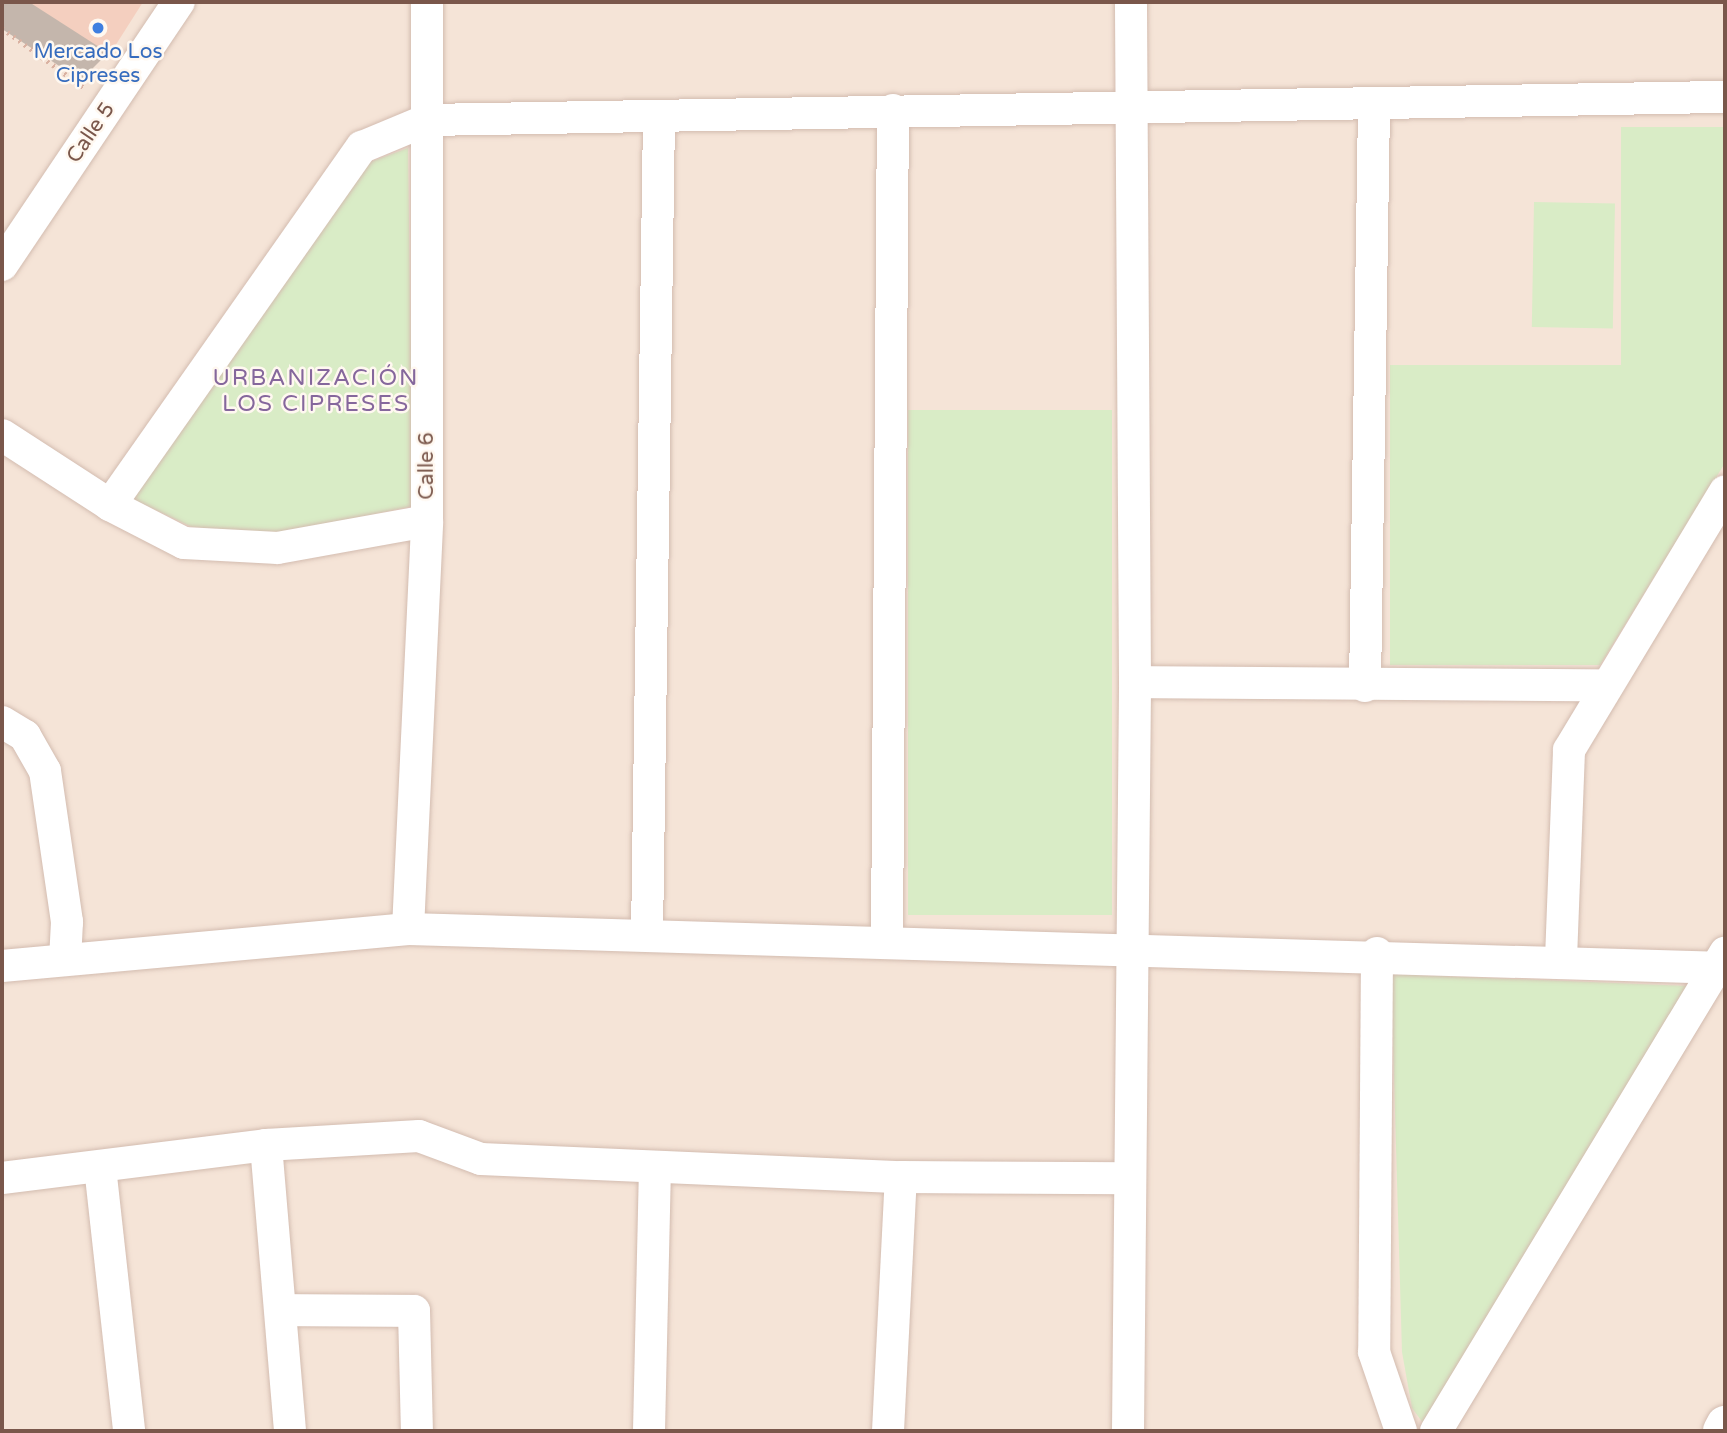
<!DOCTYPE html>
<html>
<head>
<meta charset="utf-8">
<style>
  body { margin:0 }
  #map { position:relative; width:1727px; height:1433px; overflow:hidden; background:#fdf3e9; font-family:"Varela Round",sans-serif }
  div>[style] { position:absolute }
  .residential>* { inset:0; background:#f5e4d7; transform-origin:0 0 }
  .green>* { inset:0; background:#d9ecc6; transform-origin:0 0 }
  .shadow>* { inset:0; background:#0003 }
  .building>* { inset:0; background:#f4cfbf }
  .path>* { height:4.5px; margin-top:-2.25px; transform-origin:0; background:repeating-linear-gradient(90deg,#dab2a2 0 2px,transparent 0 7px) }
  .roads { filter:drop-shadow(0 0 2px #d3bcb0) drop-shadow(0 0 2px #d3bcb0) }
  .street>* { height:32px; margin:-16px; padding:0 16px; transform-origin:16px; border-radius:16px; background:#fff }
  .secondary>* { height:38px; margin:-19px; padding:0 19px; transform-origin:19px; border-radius:19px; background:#fff }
  .dots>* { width:19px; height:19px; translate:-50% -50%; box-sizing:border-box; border:4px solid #fff8f0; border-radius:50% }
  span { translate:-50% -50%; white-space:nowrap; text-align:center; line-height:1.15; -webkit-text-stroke:5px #fff8f0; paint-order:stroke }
  .shop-label { font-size:21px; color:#366cbe }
  .street-label { font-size:21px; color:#7a574b }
  .neighbourhood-label { font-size:23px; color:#85679c; letter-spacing:2px }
  .frame { position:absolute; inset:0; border:4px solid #7a574b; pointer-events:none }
</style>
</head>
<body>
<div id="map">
  <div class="residential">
    <div style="left:2px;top:2px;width:1723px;height:1429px"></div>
  </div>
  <div class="green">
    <div style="clip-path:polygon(1621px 127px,1725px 127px,1725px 463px,1600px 665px,1390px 665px,1390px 365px,1621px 365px)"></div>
    <div style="clip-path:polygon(408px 148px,413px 506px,274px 535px,192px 527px,128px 497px,367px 163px)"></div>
    <div style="left:1534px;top:202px;width:81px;height:125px;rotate:1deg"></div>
    <div style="left:1112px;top:410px;width:505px;height:204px;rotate:90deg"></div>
    <div style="clip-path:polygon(1391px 974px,1689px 986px,1429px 1431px,1412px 1408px,1402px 1352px)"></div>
  </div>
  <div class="shadow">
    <div style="clip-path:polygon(2px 2px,141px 2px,108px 53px,81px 80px,2px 29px)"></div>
  </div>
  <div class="building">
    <div style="clip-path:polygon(29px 2px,143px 2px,110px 54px)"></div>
  </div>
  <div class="path">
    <div style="left:2px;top:28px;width:104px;rotate:36deg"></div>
  </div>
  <div class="roads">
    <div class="street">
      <div style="left:2px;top:265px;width:317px;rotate:-56.1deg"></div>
      <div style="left:2px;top:435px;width:129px;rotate:32.9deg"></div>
      <div style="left:110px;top:505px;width:83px;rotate:27.2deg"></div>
      <div style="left:184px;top:543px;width:94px;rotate:3deg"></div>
      <div style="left:278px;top:548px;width:151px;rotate:-10.3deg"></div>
      <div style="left:110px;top:505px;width:438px;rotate:-54.9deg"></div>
      <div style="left:362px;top:147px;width:70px;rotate:-22.6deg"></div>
      <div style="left:427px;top:120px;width:1298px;rotate:-1.02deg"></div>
      <div style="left:1135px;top:682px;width:468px;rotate:0.4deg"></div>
      <div style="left:1365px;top:686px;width:582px;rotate:-89.11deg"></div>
      <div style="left:2px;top:722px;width:27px;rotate:31deg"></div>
      <div style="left:25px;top:736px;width:40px;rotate:60.3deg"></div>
      <div style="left:45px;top:771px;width:153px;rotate:81.7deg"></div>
      <div style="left:67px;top:922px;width:35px;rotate:93deg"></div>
      <div style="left:408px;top:929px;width:408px;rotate:-87.3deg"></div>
      <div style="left:427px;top:521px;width:519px;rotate:-90deg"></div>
      <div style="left:647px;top:935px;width:819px;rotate:-89.16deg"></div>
      <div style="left:887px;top:940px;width:830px;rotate:-89.59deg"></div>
      <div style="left:1377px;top:953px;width:399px;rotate:90.4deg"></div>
      <div style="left:1374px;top:1352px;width:83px;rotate:71.1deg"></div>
      <div style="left:1561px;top:959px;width:209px;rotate:-87.8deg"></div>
      <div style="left:1569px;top:750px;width:302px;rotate:-58.9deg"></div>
      <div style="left:2px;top:966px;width:408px;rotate:-5.2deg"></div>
      <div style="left:408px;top:929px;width:1318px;rotate:1.7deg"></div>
      <div style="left:266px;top:1145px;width:287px;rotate:85.2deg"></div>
      <div style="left:100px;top:1167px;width:266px;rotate:83.7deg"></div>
      <div style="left:2px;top:1178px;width:266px;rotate:-7.1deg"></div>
      <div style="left:266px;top:1145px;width:153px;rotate:-3.4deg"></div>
      <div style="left:419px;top:1136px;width:66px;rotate:20.4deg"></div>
      <div style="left:481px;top:1159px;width:420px;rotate:2.5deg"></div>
      <div style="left:901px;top:1177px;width:229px;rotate:0.3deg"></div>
      <div style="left:281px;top:1310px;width:133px;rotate:0.4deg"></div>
      <div style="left:414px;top:1311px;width:120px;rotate:88.6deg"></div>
      <div style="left:649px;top:1431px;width:263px;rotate:-88.7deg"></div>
      <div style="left:888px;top:1431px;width:254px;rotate:-87.1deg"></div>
      <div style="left:1128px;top:1431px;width:749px;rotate:-89.46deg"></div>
      <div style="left:1135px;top:682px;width:680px;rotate:-90.34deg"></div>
      <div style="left:1436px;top:1431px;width:559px;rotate:-58.84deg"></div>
    </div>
    <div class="secondary">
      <div style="left:1722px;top:1431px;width:7px;rotate:-63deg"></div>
    </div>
  </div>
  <div class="dots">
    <div style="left:98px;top:28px;background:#3f7fe0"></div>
  </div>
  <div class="shop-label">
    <span style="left:98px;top:64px">Mercado Los<br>Cipreses</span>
  </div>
  <div class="street-label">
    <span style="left:91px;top:133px;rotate:-56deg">Calle 5</span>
    <span style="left:427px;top:466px;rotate:-90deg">Calle 6</span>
  </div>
  <div class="neighbourhood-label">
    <span style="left:316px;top:391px">URBANIZACIÓN<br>LOS CIPRESES</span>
  </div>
  <div class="frame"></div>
</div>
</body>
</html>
